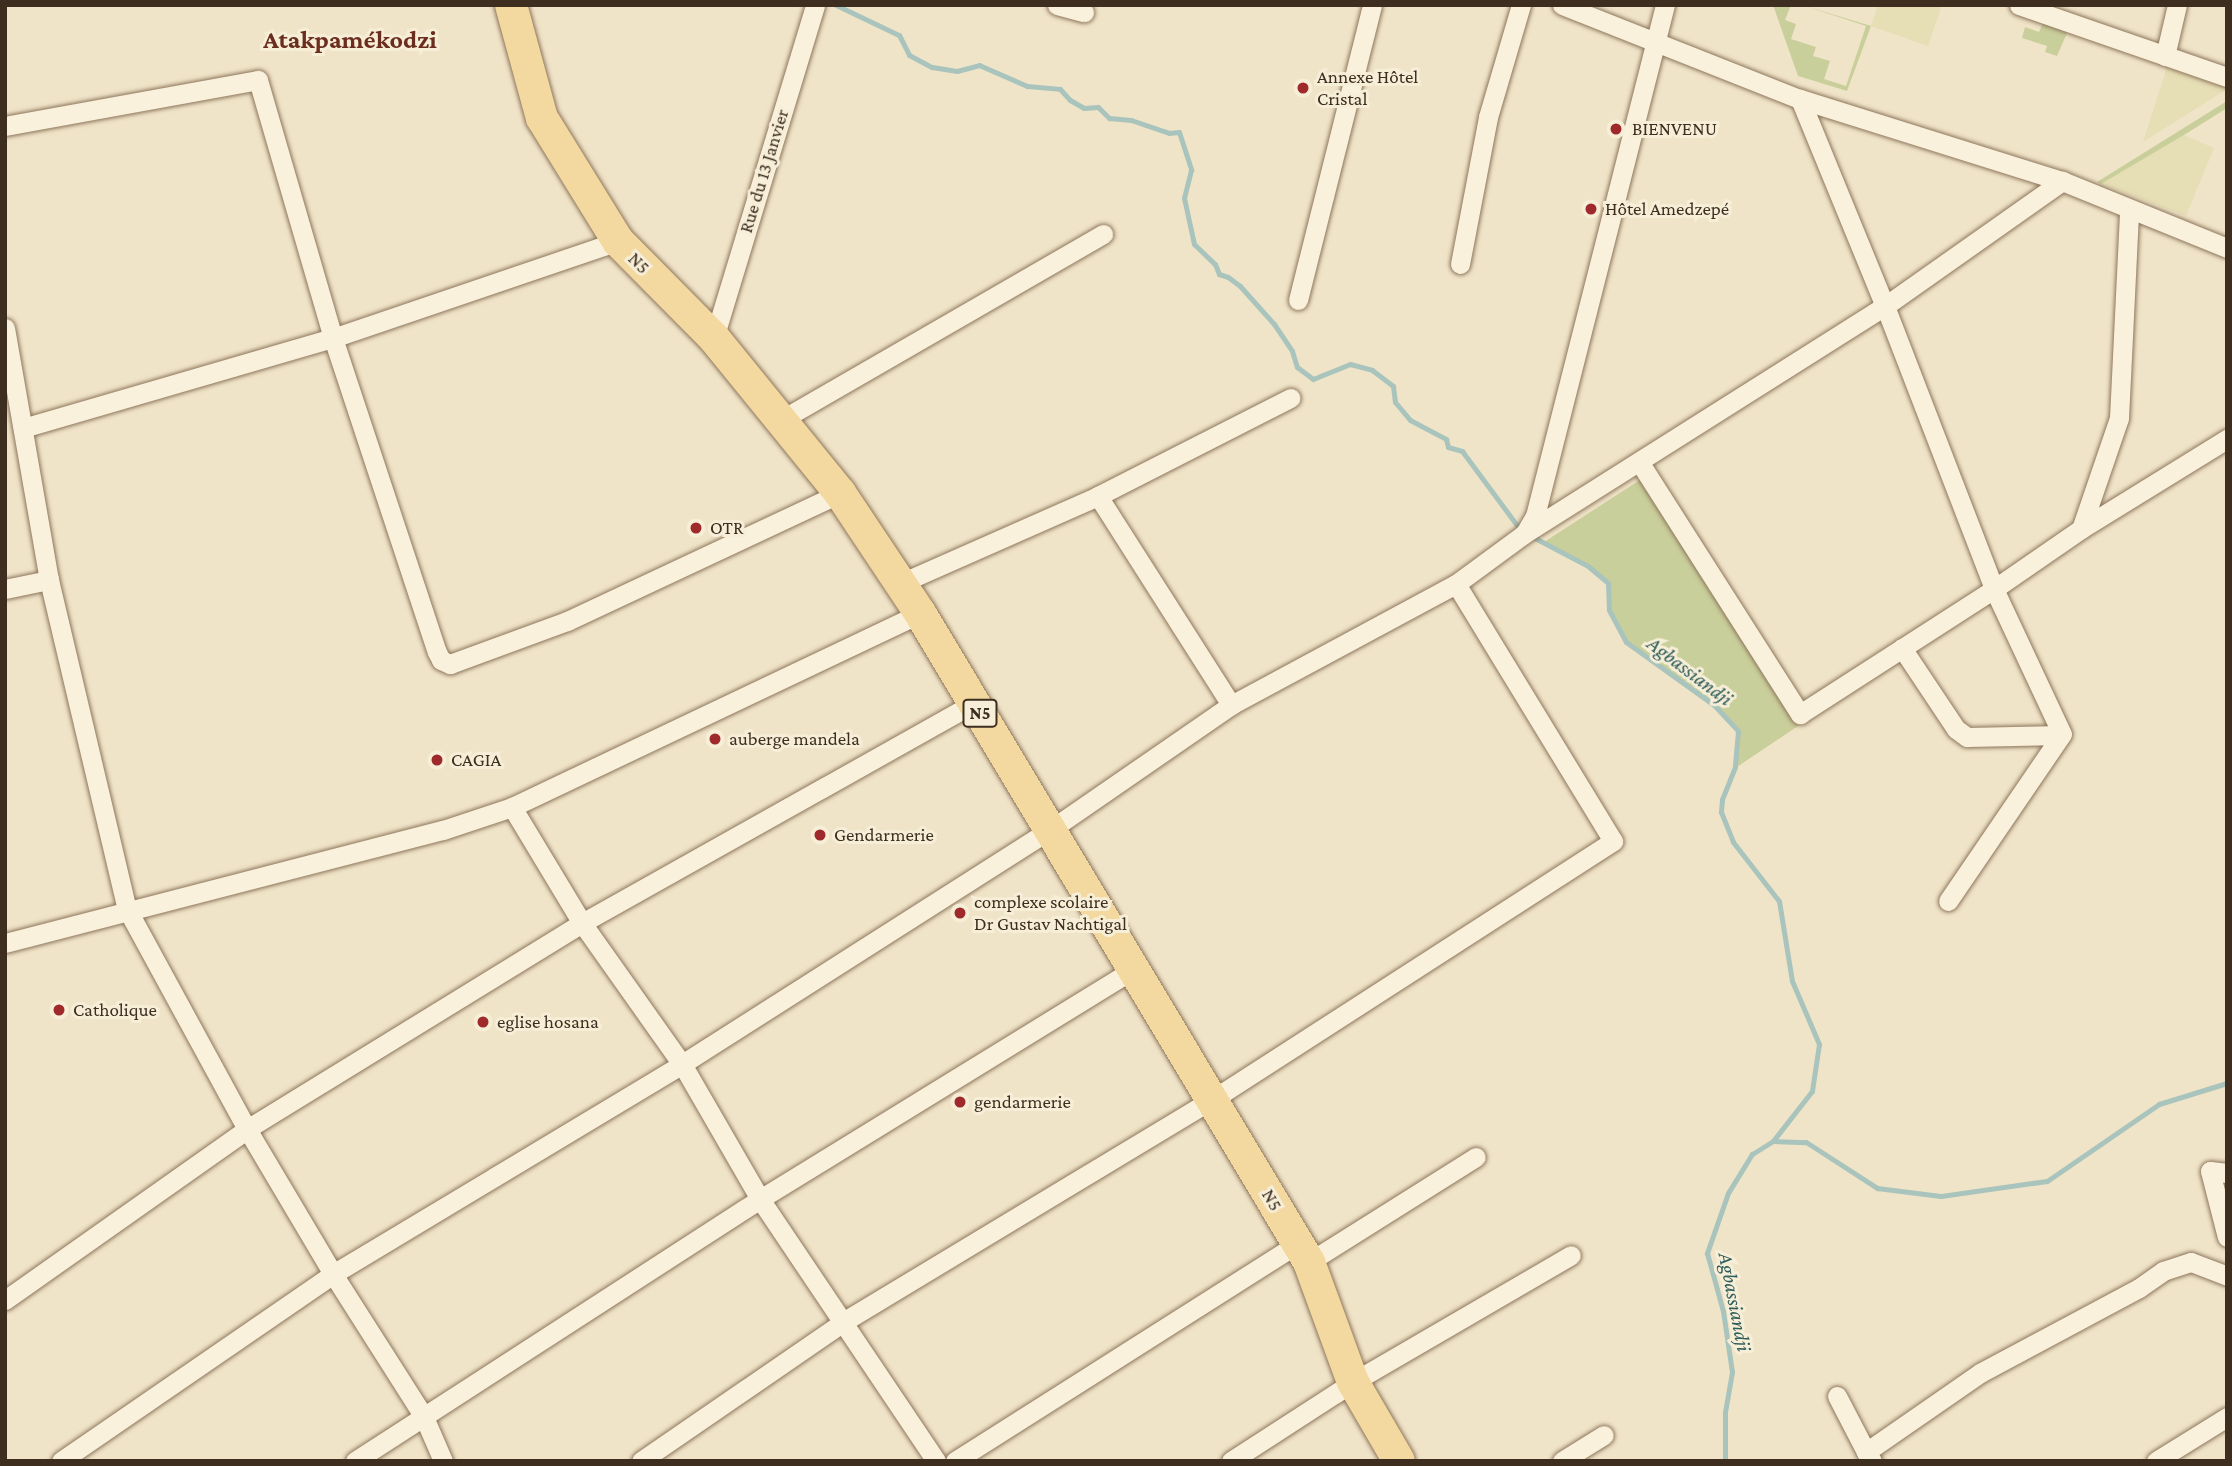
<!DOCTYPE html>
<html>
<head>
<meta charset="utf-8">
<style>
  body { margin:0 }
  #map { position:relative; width:2232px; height:1466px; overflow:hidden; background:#f0e4c8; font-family:"Crimson Pro",serif }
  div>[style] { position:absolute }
  .farmland>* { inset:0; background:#e6deb5 }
  .green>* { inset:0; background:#c9cf9b }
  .stream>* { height:5px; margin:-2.5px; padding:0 2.5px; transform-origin:2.5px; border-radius:2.5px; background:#a9c4bc }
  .roads { filter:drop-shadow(0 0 2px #8d765c) drop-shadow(0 0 2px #8d765c) }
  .minor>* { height:19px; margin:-9.5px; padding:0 9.5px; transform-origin:9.5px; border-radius:9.5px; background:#faf1dc }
  .primary>* { height:32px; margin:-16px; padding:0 16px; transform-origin:16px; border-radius:16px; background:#f3d9a0 }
  .dots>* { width:19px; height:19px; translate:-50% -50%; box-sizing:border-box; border:4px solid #f7eed8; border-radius:50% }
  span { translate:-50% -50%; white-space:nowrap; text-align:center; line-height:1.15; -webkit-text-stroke:6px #f7eed8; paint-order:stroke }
  .shield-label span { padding:2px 5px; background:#f7eed8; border:2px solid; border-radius:5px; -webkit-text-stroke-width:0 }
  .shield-label { font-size:18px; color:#3d2e20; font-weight:700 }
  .poi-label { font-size:19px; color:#3d2e20 }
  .left { translate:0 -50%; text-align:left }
  .street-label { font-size:19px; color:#3d2e20 }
  .water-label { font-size:21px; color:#2f5d5a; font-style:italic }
  .district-label { font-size:26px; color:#6b2e1e; font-weight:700 }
  .frame { position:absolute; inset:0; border:7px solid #3d2e20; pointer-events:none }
</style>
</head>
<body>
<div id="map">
  <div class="farmland">
    <div style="clip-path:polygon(1878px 5px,1942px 5px,1928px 46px,1871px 26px)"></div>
    <div style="clip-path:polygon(2168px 64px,2227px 86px,2227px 89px,2143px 142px)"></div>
    <div style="clip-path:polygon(2184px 135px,2214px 148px,2186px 216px,2101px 184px)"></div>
  </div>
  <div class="green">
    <div style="clip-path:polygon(1773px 5px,1791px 5px,1785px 20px,1796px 24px,1791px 39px,1816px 47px,1813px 56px,1830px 61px,1824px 79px,1846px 86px,1866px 26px,1802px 5px,1871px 26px,1847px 91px,1798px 76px)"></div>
    <div style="clip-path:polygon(2043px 23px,2067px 33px,2057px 56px,2045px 52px,2047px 46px,2022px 38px,2025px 27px,2039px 32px)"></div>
    <div style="clip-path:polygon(2227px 101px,2227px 108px,2184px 135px,2101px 184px,2097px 182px)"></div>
    <div style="clip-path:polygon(1643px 478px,1801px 724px,1737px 767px,1738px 731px,1714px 704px,1675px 680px,1627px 642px,1610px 610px,1608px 583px,1589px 565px,1544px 542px)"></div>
  </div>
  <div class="stream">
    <div style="left:836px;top:5px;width:70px;rotate:25.5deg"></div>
    <div style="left:899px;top:35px;width:22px;rotate:63deg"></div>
    <div style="left:909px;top:55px;width:26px;rotate:28deg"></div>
    <div style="left:932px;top:67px;width:25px;rotate:9deg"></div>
    <div style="left:957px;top:71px;width:23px;rotate:-15deg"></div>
    <div style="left:979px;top:65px;width:52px;rotate:23.6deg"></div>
    <div style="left:1027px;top:86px;width:33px;rotate:5deg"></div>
    <div style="left:1060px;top:89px;width:15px;rotate:48deg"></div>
    <div style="left:1070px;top:100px;width:16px;rotate:30deg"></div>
    <div style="left:1084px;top:108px;width:14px;rotate:-4deg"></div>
    <div style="left:1098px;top:107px;width:16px;rotate:45deg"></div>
    <div style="left:1109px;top:118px;width:22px;rotate:5deg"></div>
    <div style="left:1131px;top:120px;width:40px;rotate:18.9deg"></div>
    <div style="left:1169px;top:133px;width:10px;rotate:-6deg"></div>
    <div style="left:1179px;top:132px;width:40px;rotate:72deg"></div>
    <div style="left:1191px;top:170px;width:29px;rotate:104deg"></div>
    <div style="left:1184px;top:198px;width:47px;rotate:77.7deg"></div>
    <div style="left:1194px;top:244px;width:29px;rotate:44deg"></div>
    <div style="left:1215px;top:264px;width:11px;rotate:68deg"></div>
    <div style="left:1219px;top:274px;width:9px;rotate:18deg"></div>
    <div style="left:1228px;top:277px;width:15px;rotate:37deg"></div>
    <div style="left:1240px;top:286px;width:51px;rotate:48.2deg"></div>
    <div style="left:1274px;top:324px;width:32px;rotate:56deg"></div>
    <div style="left:1292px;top:351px;width:17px;rotate:73deg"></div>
    <div style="left:1297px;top:367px;width:20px;rotate:37deg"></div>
    <div style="left:1313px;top:379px;width:40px;rotate:-22deg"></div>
    <div style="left:1350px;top:364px;width:23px;rotate:15deg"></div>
    <div style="left:1372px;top:370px;width:26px;rotate:37deg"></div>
    <div style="left:1393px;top:386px;width:16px;rotate:83deg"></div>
    <div style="left:1395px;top:402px;width:23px;rotate:50deg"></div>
    <div style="left:1410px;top:420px;width:41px;rotate:27.8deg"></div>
    <div style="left:1446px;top:439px;width:8px;rotate:76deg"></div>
    <div style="left:1448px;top:447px;width:15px;rotate:16deg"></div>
    <div style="left:1462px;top:451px;width:101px;rotate:53.5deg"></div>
    <div style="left:1531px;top:536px;width:64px;rotate:27.8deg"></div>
    <div style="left:1588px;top:566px;width:26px;rotate:40deg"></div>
    <div style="left:1608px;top:583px;width:27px;rotate:88deg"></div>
    <div style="left:1609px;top:610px;width:36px;rotate:62deg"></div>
    <div style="left:1626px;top:642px;width:108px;rotate:35.6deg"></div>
    <div style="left:1714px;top:705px;width:35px;rotate:47deg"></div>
    <div style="left:1738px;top:731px;width:36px;rotate:95deg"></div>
    <div style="left:1735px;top:767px;width:35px;rotate:112deg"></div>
    <div style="left:1722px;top:800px;width:12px;rotate:95deg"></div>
    <div style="left:1721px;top:812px;width:32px;rotate:68deg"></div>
    <div style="left:1733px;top:842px;width:75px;rotate:52.1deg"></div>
    <div style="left:1779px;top:901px;width:81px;rotate:80.8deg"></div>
    <div style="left:1792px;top:981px;width:69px;rotate:66.8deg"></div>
    <div style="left:1819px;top:1044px;width:48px;rotate:98.5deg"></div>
    <div style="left:1812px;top:1091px;width:63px;rotate:128deg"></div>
    <div style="left:1773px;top:1141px;width:25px;rotate:148deg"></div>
    <div style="left:1752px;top:1154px;width:46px;rotate:121.6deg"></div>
    <div style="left:1728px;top:1193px;width:64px;rotate:109.3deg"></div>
    <div style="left:1707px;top:1253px;width:60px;rotate:74.6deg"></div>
    <div style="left:1723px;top:1311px;width:62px;rotate:81.6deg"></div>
    <div style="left:1732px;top:1372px;width:41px;rotate:99.9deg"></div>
    <div style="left:1725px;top:1412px;width:49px;rotate:90deg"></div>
    <div style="left:1773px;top:1141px;width:33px;rotate:2deg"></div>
    <div style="left:1806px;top:1142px;width:85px;rotate:32.9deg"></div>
    <div style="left:1877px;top:1188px;width:64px;rotate:7.1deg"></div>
    <div style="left:1941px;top:1196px;width:107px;rotate:-8.1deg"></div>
    <div style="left:2047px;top:1181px;width:136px;rotate:-34.5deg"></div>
    <div style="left:2159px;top:1104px;width:71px;rotate:-17.2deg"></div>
  </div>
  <div class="roads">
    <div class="minor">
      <div style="left:1057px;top:5px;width:28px;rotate:15deg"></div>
      <div style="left:1562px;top:5px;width:256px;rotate:21.6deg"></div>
      <div style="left:1800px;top:99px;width:275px;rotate:17.4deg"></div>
      <div style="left:2062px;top:181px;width:178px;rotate:22.1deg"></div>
      <div style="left:2019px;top:5px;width:220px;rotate:19.1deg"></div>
      <div style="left:2165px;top:56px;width:52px;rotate:-76.8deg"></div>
      <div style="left:1800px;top:99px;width:224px;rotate:67.7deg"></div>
      <div style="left:1885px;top:306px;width:303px;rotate:68.9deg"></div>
      <div style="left:1994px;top:589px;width:160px;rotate:64.9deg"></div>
      <div style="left:2062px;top:734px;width:202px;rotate:124.3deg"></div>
      <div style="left:5px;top:126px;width:257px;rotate:-10.3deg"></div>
      <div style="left:258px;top:80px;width:269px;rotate:73.8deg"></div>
      <div style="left:333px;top:338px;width:331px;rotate:71.7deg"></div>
      <div style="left:437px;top:652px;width:9px;rotate:63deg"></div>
      <div style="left:441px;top:660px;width:10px;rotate:24deg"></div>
      <div style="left:450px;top:664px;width:125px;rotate:-20.2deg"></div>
      <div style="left:567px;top:621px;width:302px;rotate:-25.1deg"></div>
      <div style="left:1460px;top:264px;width:150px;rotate:-79.2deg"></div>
      <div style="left:1488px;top:117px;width:117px;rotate:-73.6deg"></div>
      <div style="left:1298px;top:300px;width:304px;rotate:-75.9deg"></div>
      <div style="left:5px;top:328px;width:256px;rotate:80.1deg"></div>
      <div style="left:49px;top:580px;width:338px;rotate:76.7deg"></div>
      <div style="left:127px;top:909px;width:251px;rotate:61.4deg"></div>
      <div style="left:247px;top:1129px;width:169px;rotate:59.3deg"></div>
      <div style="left:333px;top:1274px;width:169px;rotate:57.5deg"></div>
      <div style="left:424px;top:1417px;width:48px;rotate:66.6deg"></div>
      <div style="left:714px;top:338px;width:348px;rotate:-73.1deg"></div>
      <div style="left:781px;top:420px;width:372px;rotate:-30deg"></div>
      <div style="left:23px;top:428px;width:323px;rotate:-16.2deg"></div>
      <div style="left:333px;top:338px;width:301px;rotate:-18.8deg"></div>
      <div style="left:1640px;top:463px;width:298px;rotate:57.5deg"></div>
      <div style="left:1800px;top:714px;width:231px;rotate:-32.8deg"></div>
      <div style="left:1994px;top:589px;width:106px;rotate:-34.6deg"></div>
      <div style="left:2081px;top:529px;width:172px;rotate:-31.7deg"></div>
      <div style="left:1098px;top:496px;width:248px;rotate:57.5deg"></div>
      <div style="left:2081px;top:529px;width:117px;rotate:-71.1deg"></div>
      <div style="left:2119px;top:418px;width:207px;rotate:-87.2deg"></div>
      <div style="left:1525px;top:533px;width:20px;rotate:-60deg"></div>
      <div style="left:1535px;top:516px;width:527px;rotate:-75.73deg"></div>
      <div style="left:901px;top:583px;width:215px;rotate:-23.8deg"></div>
      <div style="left:1098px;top:496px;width:216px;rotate:-27deg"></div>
      <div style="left:5px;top:589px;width:45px;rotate:-11.6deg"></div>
      <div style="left:1902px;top:648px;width:97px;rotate:56.3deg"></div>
      <div style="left:1956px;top:729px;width:14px;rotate:36deg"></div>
      <div style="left:1967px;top:737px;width:94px;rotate:-1.2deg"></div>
      <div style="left:512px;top:807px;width:135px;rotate:58.9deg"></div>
      <div style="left:582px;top:923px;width:173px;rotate:54.7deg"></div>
      <div style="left:682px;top:1064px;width:156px;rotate:60deg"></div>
      <div style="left:760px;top:1199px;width:316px;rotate:56.1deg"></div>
      <div style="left:5px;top:943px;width:452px;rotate:-14.5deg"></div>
      <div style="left:443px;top:830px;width:73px;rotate:-18.4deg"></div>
      <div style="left:512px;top:807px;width:452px;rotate:-25.4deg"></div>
      <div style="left:2227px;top:1173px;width:17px;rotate:-173deg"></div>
      <div style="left:2210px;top:1171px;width:68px;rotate:75.6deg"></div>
      <div style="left:1309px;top:1262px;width:197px;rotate:-32.2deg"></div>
      <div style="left:5px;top:1300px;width:296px;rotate:-35.2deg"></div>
      <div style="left:247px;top:1129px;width:393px;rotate:-31.6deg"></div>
      <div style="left:582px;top:923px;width:450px;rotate:-29.3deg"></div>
      <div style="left:1837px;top:1396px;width:63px;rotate:62.6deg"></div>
      <div style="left:61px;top:1461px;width:330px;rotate:-34.5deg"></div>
      <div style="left:333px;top:1274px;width:407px;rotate:-31deg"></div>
      <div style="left:682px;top:1064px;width:436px;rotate:-32.5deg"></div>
      <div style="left:1050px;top:830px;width:220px;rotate:-34.6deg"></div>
      <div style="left:1231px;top:705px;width:255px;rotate:-28.3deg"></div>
      <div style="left:1456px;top:584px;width:84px;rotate:-36.3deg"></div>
      <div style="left:1524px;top:534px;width:427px;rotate:-32.3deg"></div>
      <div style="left:1885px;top:306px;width:217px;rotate:-35.2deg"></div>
      <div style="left:355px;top:1461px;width:482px;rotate:-32.9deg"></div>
      <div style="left:760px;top:1199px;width:439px;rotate:-31.6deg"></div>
      <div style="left:641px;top:1461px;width:245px;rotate:-34.5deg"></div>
      <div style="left:843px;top:1322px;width:432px;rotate:-31.1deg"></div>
      <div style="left:1213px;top:1099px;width:476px;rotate:-32.8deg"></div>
      <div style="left:1613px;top:841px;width:301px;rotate:-121.4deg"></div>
      <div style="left:955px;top:1461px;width:405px;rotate:-32.4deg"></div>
      <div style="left:1231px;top:1461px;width:145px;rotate:-32.9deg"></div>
      <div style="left:1353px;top:1382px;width:252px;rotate:-30.2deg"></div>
      <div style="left:1562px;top:1461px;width:49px;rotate:-31.8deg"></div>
      <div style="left:1872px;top:1461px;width:11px;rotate:-124deg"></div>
      <div style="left:1866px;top:1452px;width:139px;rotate:-34.7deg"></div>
      <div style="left:1980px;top:1373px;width:180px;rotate:-28.1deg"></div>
      <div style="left:2139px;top:1288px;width:29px;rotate:-35deg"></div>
      <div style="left:2163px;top:1271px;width:29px;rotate:-18deg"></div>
      <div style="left:2191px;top:1262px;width:39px;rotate:21deg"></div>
      <div style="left:2156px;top:1461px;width:84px;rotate:-31.8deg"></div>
    </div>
    <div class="primary">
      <div style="left:511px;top:5px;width:117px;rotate:74.7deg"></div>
      <div style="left:542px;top:118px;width:145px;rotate:58.3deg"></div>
      <div style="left:618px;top:241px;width:136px;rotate:45.3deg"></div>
      <div style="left:714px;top:338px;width:200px;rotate:50.9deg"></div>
      <div style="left:840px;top:493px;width:144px;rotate:56.3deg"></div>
      <div style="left:920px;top:613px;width:757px;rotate:59.06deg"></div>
      <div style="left:1309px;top:1262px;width:128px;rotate:69.9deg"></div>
      <div style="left:1353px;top:1382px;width:91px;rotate:59.8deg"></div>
    </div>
  </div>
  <div class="dots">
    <div style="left:1303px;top:88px;background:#9e2a2b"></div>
    <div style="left:1616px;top:129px;background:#9e2a2b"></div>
    <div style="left:1591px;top:209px;background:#9e2a2b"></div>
    <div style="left:696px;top:528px;background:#9e2a2b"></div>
    <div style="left:715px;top:739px;background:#9e2a2b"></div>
    <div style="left:437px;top:760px;background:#9e2a2b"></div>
    <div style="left:820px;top:835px;background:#9e2a2b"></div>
    <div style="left:960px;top:913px;background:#9e2a2b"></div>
    <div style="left:59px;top:1010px;background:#9e2a2b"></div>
    <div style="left:483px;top:1022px;background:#9e2a2b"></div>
    <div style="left:960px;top:1102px;background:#9e2a2b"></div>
  </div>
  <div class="shield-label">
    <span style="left:980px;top:713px">N5</span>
  </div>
  <div class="poi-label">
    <span class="left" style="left:1317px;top:88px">Annexe Hôtel<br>Cristal</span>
    <span class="left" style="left:1632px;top:129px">BIENVENU</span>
    <span class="left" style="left:1605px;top:209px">Hôtel Amedzepé</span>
    <span class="left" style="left:710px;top:528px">OTR</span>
    <span class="left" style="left:729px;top:739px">auberge mandela</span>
    <span class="left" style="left:451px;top:760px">CAGIA</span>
    <span class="left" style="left:834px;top:835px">Gendarmerie</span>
    <span class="left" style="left:974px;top:913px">complexe scolaire<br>Dr Gustav Nachtigal</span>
    <span class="left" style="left:73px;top:1010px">Catholique</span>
    <span class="left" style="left:497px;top:1022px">eglise hosana</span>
    <span class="left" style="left:974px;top:1102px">gendarmerie</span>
  </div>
  <div class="street-label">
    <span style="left:764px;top:171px;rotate:-73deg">Rue du 13 Janvier</span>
    <span style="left:639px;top:263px;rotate:45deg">N5</span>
    <span style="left:1272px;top:1200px;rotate:60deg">N5</span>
  </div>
  <div class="water-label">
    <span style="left:1690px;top:671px;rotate:37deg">Agbassiandji</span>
    <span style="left:1735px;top:1302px;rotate:79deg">Agbassiandji</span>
  </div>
  <div class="district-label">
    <span style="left:350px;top:40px">Atakpamékodzi</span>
  </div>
  <div class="frame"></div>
</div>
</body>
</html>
